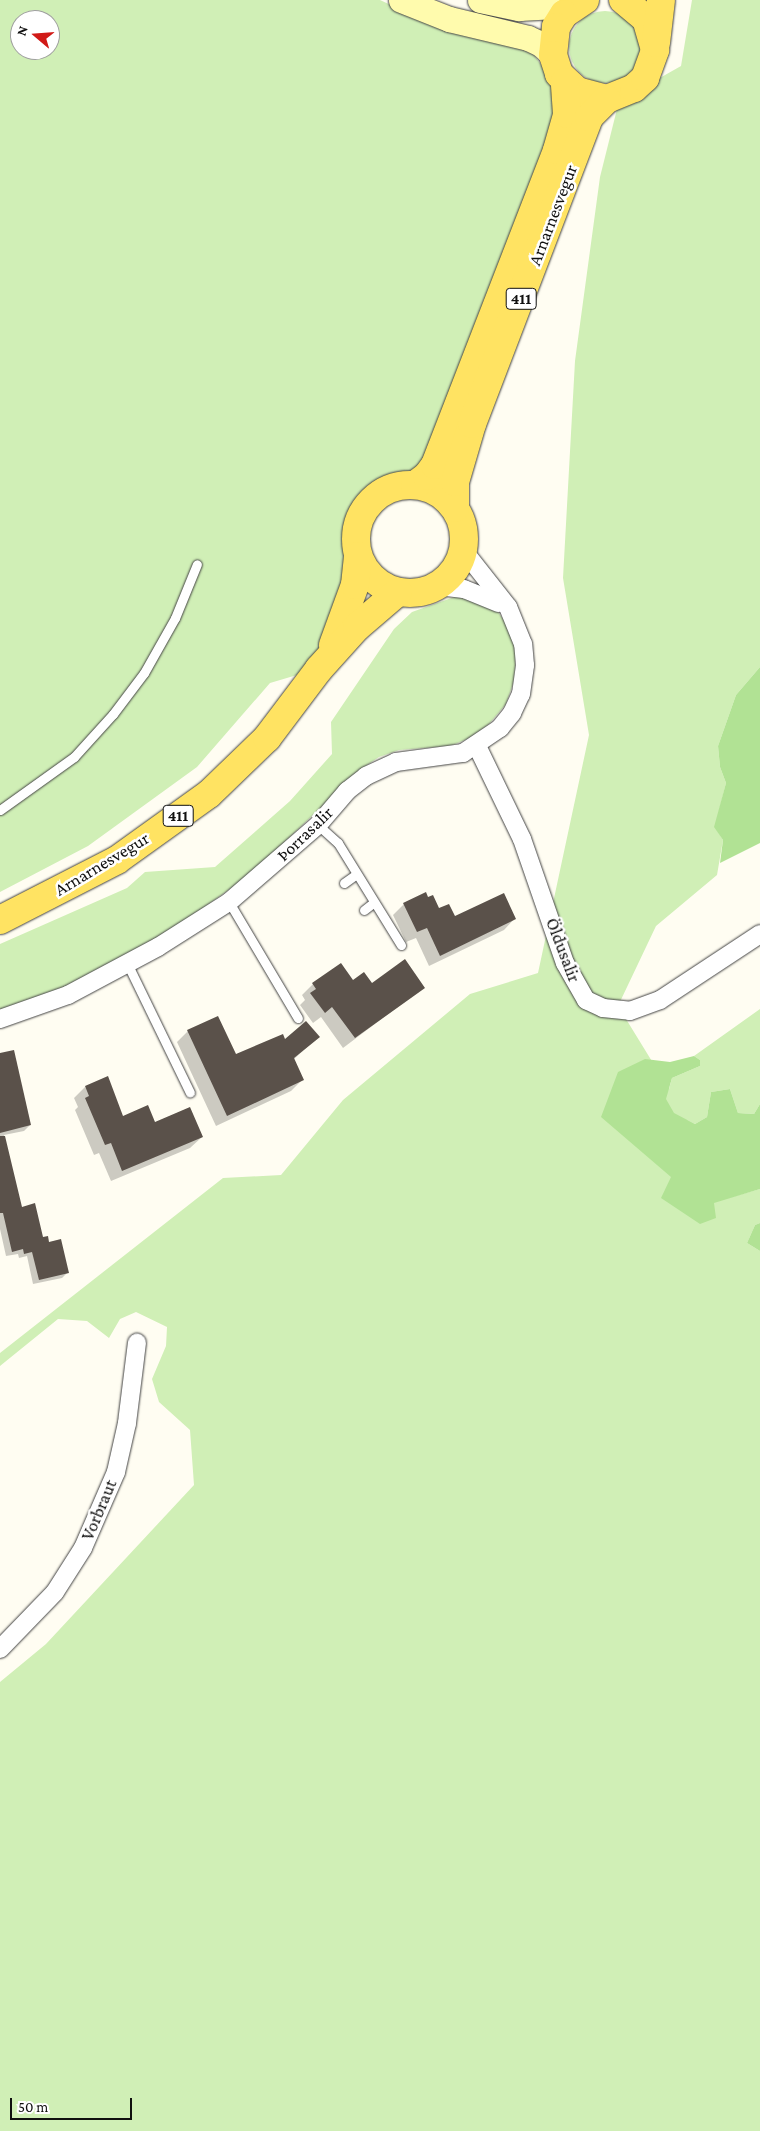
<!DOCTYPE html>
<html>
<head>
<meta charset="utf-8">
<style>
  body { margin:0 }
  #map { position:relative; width:760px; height:2131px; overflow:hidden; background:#fffdf2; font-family:"Crimson Pro",serif }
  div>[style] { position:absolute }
  .green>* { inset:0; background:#d0efb6 }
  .round { border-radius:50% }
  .forest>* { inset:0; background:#b1e294 }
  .shadow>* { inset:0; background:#0003 }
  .building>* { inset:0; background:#5a514a }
  .roads { filter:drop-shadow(0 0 1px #434343) drop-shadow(0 0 1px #434343) }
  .service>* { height:9px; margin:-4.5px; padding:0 4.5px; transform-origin:4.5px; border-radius:4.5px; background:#fff }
  .minor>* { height:18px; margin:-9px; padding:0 9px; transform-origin:9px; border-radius:9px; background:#fff }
  .secondary>* { height:25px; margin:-12.5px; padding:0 12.5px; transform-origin:12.5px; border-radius:12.5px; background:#fffbad }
  .primary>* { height:28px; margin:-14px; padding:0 14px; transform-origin:14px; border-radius:14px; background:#ffe362 }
  .primary>.ring { margin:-14px; padding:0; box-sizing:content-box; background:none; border:28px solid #ffe362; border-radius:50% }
  span { translate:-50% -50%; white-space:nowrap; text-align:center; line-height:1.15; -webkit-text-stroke:5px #fff; paint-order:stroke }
  .shield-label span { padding:1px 4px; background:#fff; border:1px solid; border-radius:4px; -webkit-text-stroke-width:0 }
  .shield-label { font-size:16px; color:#101010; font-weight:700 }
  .street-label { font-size:18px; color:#101010 }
  .north { position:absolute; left:10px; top:10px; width:50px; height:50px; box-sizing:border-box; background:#fff; border:1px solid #9f9f9f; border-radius:50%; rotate:288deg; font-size:14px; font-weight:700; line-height:20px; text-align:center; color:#101010 }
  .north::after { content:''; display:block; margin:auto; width:18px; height:22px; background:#d11a17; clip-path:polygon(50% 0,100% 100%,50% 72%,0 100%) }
  .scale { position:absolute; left:10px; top:2098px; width:122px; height:22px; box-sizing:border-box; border:2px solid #101010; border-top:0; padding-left:6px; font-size:15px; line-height:18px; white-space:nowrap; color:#101010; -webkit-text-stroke:4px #fff; paint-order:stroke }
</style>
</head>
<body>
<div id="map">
  <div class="green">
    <div style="clip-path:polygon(evenodd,0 0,380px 0,406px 12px,517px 46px,534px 55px,547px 73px,555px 99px,557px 131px,434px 452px,410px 479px,374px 491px,360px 504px,349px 523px,345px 545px,346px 562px,329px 637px,297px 675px,270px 683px,197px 767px,88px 846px,0 892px,0 0,20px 20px,50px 20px,50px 50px,20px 50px,20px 20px)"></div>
    <div style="clip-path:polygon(692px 0,760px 0,760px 667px,736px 695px,718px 746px,720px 767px,726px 783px,715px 827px,723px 840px,717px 875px,656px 926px,618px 1006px,669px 1089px,672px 1078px,700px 1066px,700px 1060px,694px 1056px,760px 1009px,760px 1104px,754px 1114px,738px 1113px,730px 1089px,711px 1092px,707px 1117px,695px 1124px,687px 1120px,728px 1198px,760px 1189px,760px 1223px,755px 1225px,747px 1243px,760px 1251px,760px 2131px,0 2131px,0 1682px,46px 1644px,194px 1485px,190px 1430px,159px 1402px,152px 1379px,166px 1346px,167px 1327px,136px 1312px,120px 1319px,109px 1338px,87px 1321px,58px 1319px,0 1366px,0 1353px,223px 1178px,281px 1175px,343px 1100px,470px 994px,538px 973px,589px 735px,563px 578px,575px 361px,600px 177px,619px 101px,681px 66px)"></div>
    <div class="round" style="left:569px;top:11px;width:72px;height:72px"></div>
    <div style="clip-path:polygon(460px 595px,495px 608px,509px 627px,516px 653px,514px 681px,506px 704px,489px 724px,470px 738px,450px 746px,399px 750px,379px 757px,361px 769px,251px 874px,172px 930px,59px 990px,0 1012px,0 944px,127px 888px,145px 872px,215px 867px,290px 801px,332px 754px,331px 722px,394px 629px,412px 612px)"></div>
  </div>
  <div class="forest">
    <div style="clip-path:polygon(760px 667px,760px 843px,720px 863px,723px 840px,714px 827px,726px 783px,720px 767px,718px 746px,736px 695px)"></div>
    <div style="clip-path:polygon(694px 1056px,700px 1060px,700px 1066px,672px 1078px,666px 1099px,674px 1113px,695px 1124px,707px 1117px,711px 1092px,730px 1089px,738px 1113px,754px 1114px,760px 1104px,760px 1189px,714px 1203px,716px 1218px,700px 1224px,661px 1198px,671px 1177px,601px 1117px,618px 1072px,645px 1059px,670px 1062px)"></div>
    <div style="clip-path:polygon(760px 1223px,760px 1251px,747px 1243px,755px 1225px)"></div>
  </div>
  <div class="shadow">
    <div style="clip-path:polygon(404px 904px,439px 910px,455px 918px,515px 918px,504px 930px,429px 966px,416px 938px,406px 942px,393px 915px)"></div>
    <div style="clip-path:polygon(353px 982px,371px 985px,424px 987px,343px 1048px,321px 1017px,313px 1023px,300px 1005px,305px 1000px,302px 995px,313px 984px)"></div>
    <div style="clip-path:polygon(188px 1031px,235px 1056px,284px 1041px,318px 1037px,293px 1060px,302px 1080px,291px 1091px,216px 1126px,177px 1042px)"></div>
    <div style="clip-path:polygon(0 1054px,30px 1125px,24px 1131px,4px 1135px,21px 1208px,68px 1272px,62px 1278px,33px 1284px,27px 1256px,19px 1258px,18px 1254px,6px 1256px,0 1229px)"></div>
    <div style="clip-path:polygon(85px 1087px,122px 1118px,202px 1137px,190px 1148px,111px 1181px,99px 1153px,94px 1155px,75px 1110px,78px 1107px,74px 1098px)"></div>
  </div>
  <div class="building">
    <div style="clip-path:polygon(426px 892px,428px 897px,433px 895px,439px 908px,449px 904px,455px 916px,504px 893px,516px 919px,440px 956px,427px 928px,417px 932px,403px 903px)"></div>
    <div style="clip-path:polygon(405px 959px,425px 988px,355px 1038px,332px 1007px,325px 1013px,310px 993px,316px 989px,312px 983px,341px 963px,353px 980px,364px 972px,372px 983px)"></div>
    <div style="clip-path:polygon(218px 1016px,236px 1054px,283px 1034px,285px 1039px,306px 1021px,320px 1037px,294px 1058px,304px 1080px,227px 1116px,187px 1030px)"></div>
    <div style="clip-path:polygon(14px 1050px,31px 1125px,0 1133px,0 1053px)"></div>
    <div style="clip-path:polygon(108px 1076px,123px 1116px,148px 1105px,155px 1122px,190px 1107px,203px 1137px,122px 1171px,111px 1143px,105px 1145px,85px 1098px,89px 1096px,85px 1086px)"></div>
    <div style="clip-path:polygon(0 1136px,5px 1136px,22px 1207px,35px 1203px,43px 1237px,48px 1236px,49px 1242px,61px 1239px,69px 1273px,39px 1280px,32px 1252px,24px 1254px,23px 1249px,12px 1252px,3px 1213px,0 1213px)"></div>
  </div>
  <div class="roads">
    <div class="service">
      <div style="left:0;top:810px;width:91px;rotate:-35.6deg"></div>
      <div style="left:74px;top:757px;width:58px;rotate:-47.8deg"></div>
      <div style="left:113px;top:714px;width:51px;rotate:-52.9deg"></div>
      <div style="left:144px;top:673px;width:63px;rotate:-60.6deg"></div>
      <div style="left:175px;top:618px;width:58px;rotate:-67.8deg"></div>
      <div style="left:318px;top:825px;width:27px;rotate:42deg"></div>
      <div style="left:338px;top:843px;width:120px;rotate:58.3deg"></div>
      <div style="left:344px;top:883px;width:14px;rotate:-36deg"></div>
      <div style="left:229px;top:902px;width:135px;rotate:59.3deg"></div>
      <div style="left:364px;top:910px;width:11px;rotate:-38deg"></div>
      <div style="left:127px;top:963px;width:144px;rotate:64.1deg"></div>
    </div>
    <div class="minor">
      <div style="left:438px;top:586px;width:26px;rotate:7deg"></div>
      <div style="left:464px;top:589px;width:37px;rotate:22deg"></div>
      <div style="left:477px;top:746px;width:103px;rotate:64.2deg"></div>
      <div style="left:522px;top:839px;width:131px;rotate:70.9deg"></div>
      <div style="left:565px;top:963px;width:43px;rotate:60.4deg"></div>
      <div style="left:586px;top:1000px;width:19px;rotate:25deg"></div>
      <div style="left:603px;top:1008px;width:27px;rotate:6deg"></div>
      <div style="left:630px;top:1011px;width:32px;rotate:-20deg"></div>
      <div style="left:660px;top:1000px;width:120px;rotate:-33.4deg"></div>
      <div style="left:0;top:1019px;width:72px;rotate:-19.4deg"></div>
      <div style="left:68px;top:995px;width:102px;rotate:-28.1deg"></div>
      <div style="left:158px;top:947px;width:84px;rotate:-32.4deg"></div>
      <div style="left:229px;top:902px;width:118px;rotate:-40.9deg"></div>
      <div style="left:318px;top:825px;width:45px;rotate:-49.5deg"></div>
      <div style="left:347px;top:791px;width:24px;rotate:-38deg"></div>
      <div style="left:366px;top:776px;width:33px;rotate:-25deg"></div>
      <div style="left:396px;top:762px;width:68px;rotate:-7.7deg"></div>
      <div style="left:463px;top:753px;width:45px;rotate:-34deg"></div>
      <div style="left:500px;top:728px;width:19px;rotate:-51deg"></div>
      <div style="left:512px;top:713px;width:21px;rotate:-65deg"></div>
      <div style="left:521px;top:694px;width:29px;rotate:-82deg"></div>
      <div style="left:525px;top:665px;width:21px;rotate:-95deg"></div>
      <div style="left:523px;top:644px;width:40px;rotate:-112deg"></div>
      <div style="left:508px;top:607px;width:71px;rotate:-128.2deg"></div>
      <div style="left:0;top:1649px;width:79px;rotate:-46deg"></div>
      <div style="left:55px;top:1592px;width:52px;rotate:-57.5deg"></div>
      <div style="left:83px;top:1548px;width:83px;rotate:-66.5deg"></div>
      <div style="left:116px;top:1472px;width:50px;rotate:-77.3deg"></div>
      <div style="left:127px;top:1423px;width:81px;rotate:-82.9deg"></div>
    </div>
    <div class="secondary">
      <div style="left:401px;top:0;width:52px;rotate:21.6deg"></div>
      <div style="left:449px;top:19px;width:81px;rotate:13.5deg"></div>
      <div style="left:528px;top:38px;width:14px;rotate:25deg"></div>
      <div style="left:541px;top:44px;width:16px;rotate:43deg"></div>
      <div style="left:480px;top:0;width:40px;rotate:12deg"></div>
      <div style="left:519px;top:8px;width:55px;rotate:-3.1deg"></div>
    </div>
    <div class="primary">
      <div style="left:585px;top:0;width:25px;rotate:146deg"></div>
      <div style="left:564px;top:14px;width:15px;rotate:122deg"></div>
      <div style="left:556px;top:27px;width:28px;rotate:96deg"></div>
      <div style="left:553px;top:55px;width:20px;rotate:72deg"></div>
      <div style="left:559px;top:74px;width:25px;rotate:43deg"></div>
      <div style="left:577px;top:91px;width:31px;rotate:15deg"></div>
      <div style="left:607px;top:99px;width:29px;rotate:-22deg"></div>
      <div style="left:634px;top:88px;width:15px;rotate:-42deg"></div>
      <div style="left:645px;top:78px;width:30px;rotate:-70deg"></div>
      <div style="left:655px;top:50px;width:32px;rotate:-106deg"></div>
      <div style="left:646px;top:19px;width:30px;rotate:-140deg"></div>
      <div style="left:656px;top:43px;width:43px;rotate:-83.4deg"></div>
      <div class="ring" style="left:356px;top:485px;width:80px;height:80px"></div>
      <div style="left:415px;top:485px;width:15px;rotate:-37deg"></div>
      <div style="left:427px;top:476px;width:14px;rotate:-54deg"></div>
      <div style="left:435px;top:465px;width:338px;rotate:-68.8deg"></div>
      <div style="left:557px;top:150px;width:37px;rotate:-74deg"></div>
      <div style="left:567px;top:114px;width:32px;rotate:-94deg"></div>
      <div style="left:455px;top:508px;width:26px;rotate:-90deg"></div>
      <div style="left:455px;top:482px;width:60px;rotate:-73.7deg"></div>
      <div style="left:472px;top:424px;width:329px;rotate:-69.1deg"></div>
      <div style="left:589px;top:117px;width:25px;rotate:-45deg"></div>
      <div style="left:333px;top:645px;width:64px;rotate:-69.9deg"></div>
      <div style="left:355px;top:585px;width:29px;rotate:-84deg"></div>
      <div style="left:0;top:920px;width:131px;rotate:-27.1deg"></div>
      <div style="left:117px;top:860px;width:113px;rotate:-35.7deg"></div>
      <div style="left:209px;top:794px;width:81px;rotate:-44deg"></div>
      <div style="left:267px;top:738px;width:86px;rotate:-53deg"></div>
      <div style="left:319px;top:669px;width:57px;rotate:-47.9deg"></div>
      <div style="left:357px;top:627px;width:54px;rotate:-40.5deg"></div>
    </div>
  </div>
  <div class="shield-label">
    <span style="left:521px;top:299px">411</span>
    <span style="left:178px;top:816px">411</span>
  </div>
  <div class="street-label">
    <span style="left:553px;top:215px;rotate:-69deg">Arnarnesvegur</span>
    <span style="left:305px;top:834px;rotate:-44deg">Þorrasalir</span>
    <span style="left:102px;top:864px;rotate:-31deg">Arnarnesvegur</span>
    <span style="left:563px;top:950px;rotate:69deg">Öldusalir</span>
    <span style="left:99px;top:1510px;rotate:-67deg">Vorbraut</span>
  </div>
  <div class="north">N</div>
  <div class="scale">50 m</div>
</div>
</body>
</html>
